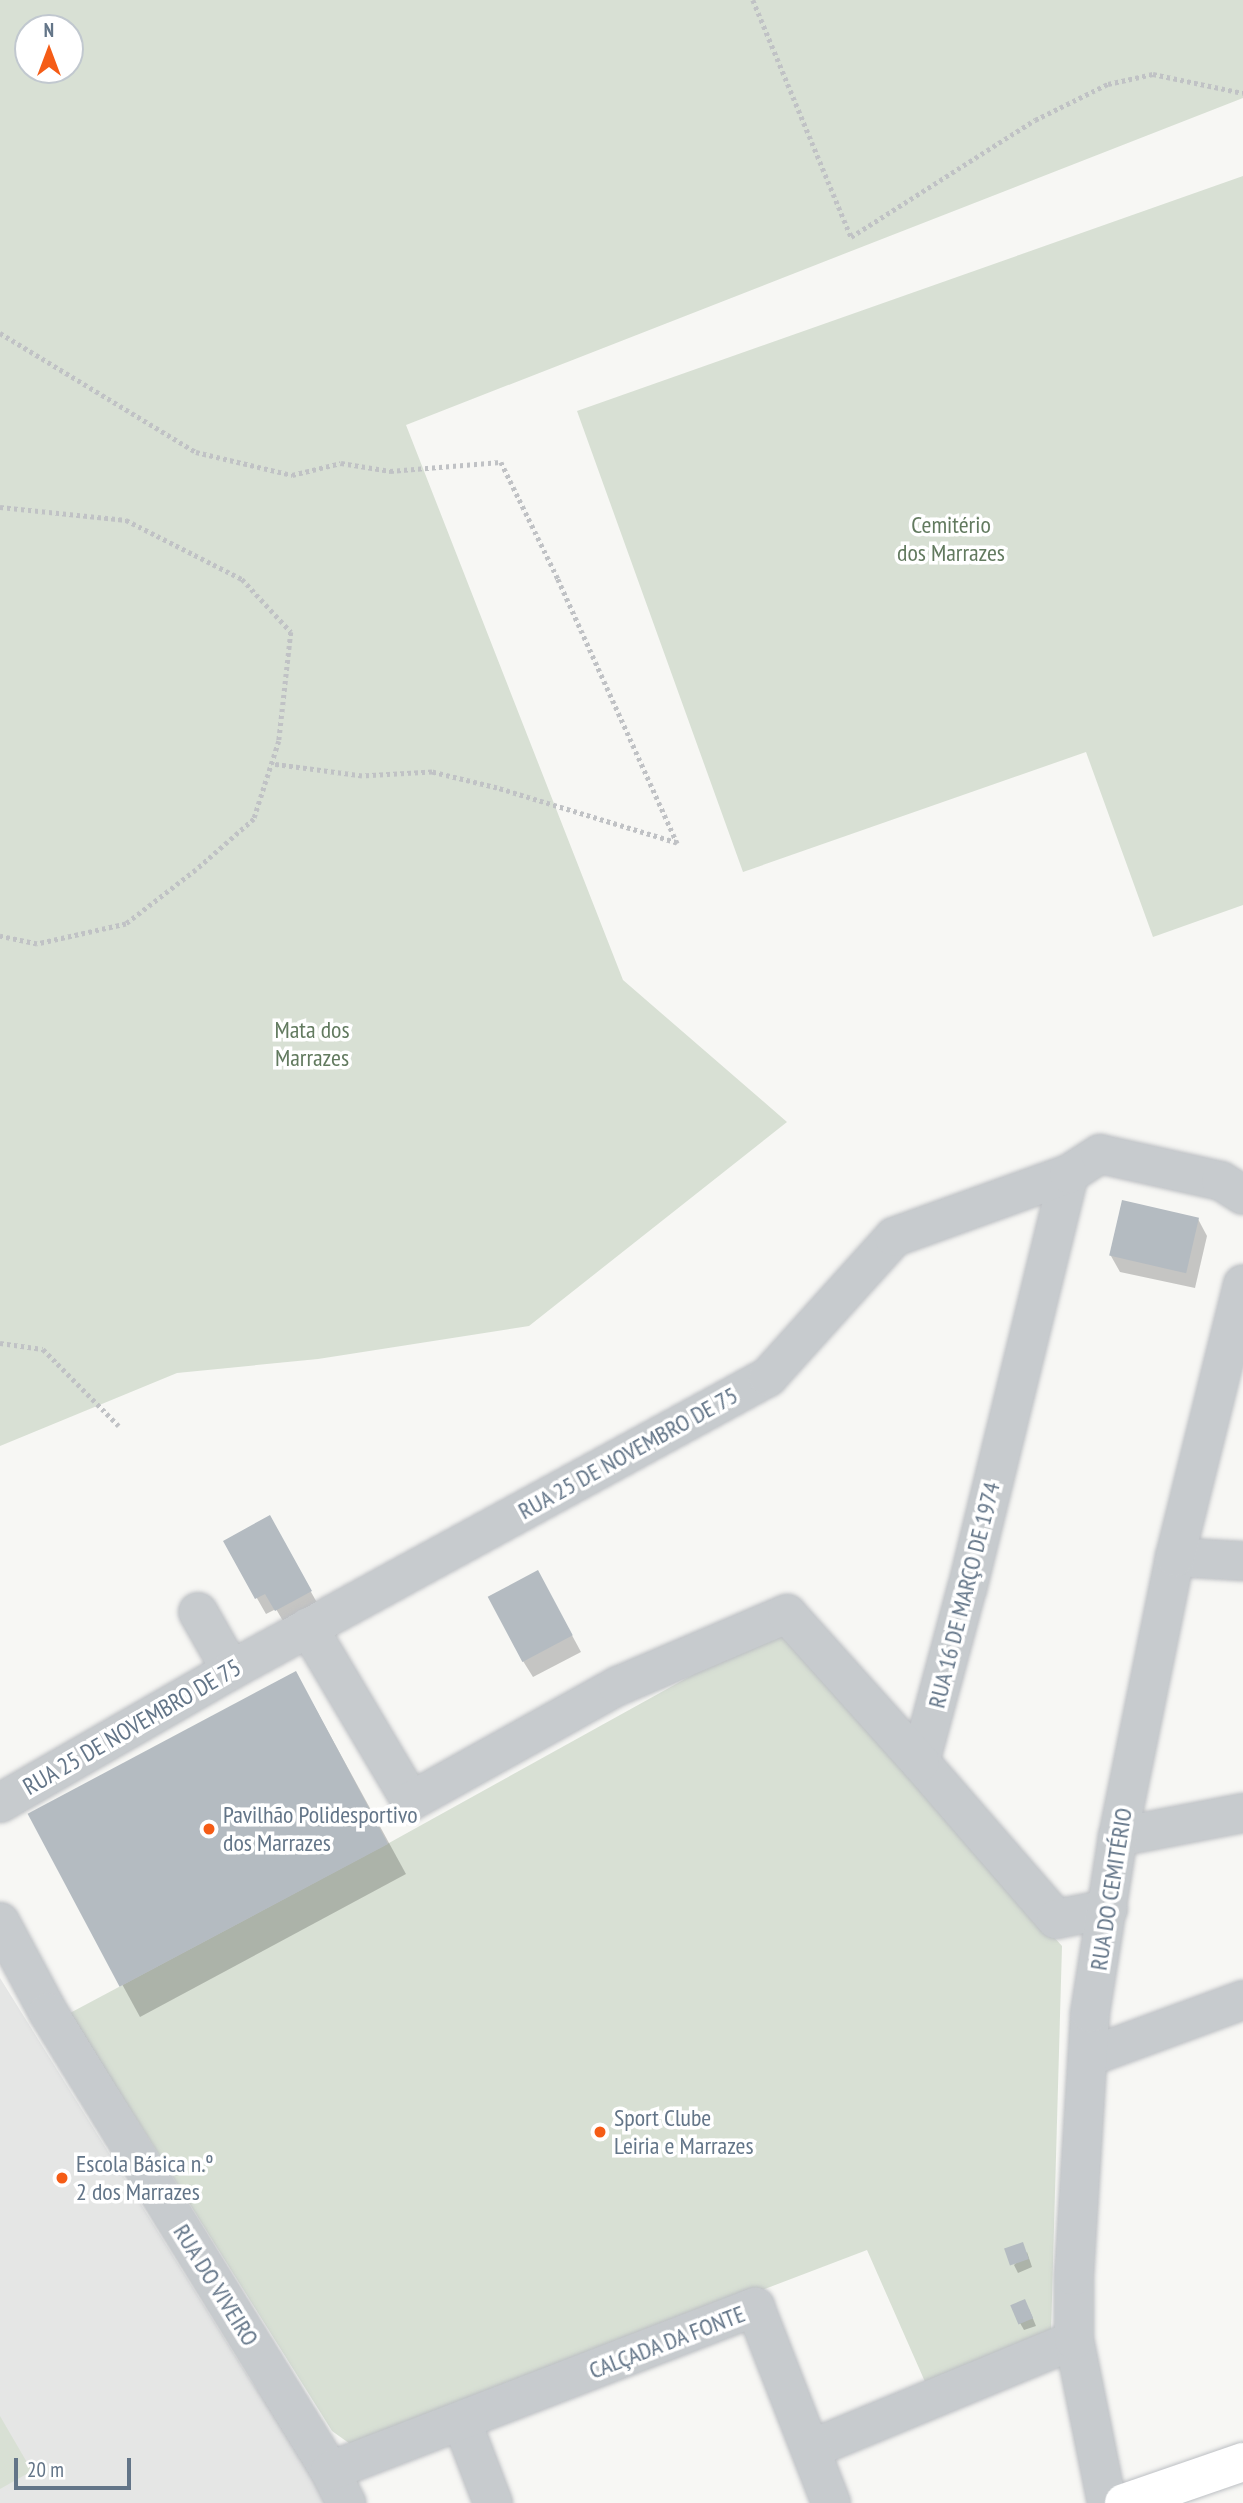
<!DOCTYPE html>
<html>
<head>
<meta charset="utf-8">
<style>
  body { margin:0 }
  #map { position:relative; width:1243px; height:2503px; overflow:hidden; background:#f7f7f4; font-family:"PT Sans Narrow",sans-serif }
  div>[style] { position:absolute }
  .built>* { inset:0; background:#e5e6e5 }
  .green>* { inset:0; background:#d8e0d4 }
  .shadow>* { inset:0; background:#0003 }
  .building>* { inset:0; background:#b4bbc1; transform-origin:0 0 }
  .path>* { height:4.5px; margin-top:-2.25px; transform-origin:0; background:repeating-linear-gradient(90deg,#c0c2c5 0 3.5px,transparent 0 7px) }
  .roads { filter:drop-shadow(0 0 2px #bcbfc3) drop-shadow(0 0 2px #bcbfc3) }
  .minor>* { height:38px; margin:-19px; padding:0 19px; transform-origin:19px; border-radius:19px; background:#c7cbce }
  .major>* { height:38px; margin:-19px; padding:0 19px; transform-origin:19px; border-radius:19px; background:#fff }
  .dots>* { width:19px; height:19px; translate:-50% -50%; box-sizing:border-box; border:4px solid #fff; border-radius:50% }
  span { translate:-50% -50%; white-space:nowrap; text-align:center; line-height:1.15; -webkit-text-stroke:7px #fff; paint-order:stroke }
  .park-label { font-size:24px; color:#627a5f }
  .street-label { font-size:24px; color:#637588 }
  .poi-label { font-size:24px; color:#637588 }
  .left { translate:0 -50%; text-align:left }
  .north { position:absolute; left:14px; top:14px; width:70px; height:70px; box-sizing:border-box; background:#fff; border:2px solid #c1c8cf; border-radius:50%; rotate:0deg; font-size:19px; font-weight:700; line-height:28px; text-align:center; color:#637588 }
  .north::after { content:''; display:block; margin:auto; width:24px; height:32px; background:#f55c16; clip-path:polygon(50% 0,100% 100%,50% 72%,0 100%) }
  .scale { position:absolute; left:14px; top:2458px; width:117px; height:32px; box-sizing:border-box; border:4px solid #637588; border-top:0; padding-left:9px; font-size:21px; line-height:24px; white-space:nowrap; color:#637588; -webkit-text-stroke:5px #fff; paint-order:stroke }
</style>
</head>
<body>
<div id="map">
  <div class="built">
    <div style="clip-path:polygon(0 1978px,249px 2378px,327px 2490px,330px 2503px,0 2503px)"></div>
  </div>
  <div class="green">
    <div style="clip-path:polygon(evenodd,0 0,1243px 0,1243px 98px,406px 425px,623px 980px,787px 1122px,529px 1326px,318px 1359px,177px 1373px,0 1446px,0 0,28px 28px,70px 28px,70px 70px,28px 70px,28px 28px)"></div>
    <div style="clip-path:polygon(1243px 176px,1243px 905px,1153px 937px,1086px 752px,743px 872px,577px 411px)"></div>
    <div style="clip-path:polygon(777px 1628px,1062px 1946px,1051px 2333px,926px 2384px,867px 2250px,353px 2446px,332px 2431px,70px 2013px,389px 1843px)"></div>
    <div style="clip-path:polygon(0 2416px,32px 2471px,0 2489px)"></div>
  </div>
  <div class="shadow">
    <div style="clip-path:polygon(1198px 1219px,1207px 1236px,1195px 1288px,1120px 1272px,1111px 1256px)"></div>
    <div style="clip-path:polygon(269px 1517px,320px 1608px,286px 1626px,276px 1609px,266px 1614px,225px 1542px)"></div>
    <div style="clip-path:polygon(547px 1589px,581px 1652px,533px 1677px,523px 1661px)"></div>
    <div style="clip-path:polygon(313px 1704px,406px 1874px,140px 2017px,30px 1816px)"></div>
    <div style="clip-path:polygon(1027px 2252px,1032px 2267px,1018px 2273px,1014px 2265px)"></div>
    <div style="clip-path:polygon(1029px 2309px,1036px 2326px,1024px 2330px,1020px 2323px)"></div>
  </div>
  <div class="building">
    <div style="left:1122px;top:1200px;width:79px;height:57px;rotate:13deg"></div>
    <div style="clip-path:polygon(270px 1515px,312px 1591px,275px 1611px,265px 1594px,255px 1599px,223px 1541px)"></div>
    <div style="left:538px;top:1570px;width:74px;height:57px;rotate:62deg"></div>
    <div style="left:296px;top:1671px;width:196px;height:304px;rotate:62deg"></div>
    <div style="left:1023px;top:2242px;width:18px;height:20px;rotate:71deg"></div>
    <div style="left:1025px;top:2299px;width:21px;height:16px;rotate:67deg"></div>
  </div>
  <div class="path">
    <div style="left:753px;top:0;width:256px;rotate:67.5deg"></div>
    <div style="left:851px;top:237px;width:218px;rotate:-32.5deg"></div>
    <div style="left:1035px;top:120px;width:81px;rotate:-26.3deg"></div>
    <div style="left:1108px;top:84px;width:46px;rotate:-12.5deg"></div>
    <div style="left:1153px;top:74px;width:92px;rotate:11.9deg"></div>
    <div style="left:0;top:333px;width:229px;rotate:31.3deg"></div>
    <div style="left:196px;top:452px;width:99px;rotate:13.5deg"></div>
    <div style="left:292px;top:475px;width:50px;rotate:-13.8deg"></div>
    <div style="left:341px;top:463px;width:50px;rotate:9.3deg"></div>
    <div style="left:390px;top:471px;width:111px;rotate:-4.6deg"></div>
    <div style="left:501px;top:462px;width:130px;rotate:64deg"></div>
    <div style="left:558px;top:579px;width:290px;rotate:65.7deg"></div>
    <div style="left:677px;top:843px;width:188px;rotate:-163deg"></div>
    <div style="left:497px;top:788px;width:67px;rotate:-166.2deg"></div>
    <div style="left:432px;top:772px;width:70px;rotate:176.7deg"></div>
    <div style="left:362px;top:776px;width:91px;rotate:-172.4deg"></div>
    <div style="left:0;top:507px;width:127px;rotate:5.9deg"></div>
    <div style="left:126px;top:520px;width:130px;rotate:27deg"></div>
    <div style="left:242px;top:579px;width:72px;rotate:47.2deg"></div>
    <div style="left:291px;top:632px;width:110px;rotate:96.3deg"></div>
    <div style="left:279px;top:741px;width:82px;rotate:107.8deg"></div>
    <div style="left:254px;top:819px;width:77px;rotate:138.7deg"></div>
    <div style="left:196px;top:870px;width:88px;rotate:142.4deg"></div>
    <div style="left:126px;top:924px;width:91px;rotate:167.3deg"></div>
    <div style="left:37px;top:944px;width:38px;rotate:-168deg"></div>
    <div style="left:0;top:1343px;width:43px;rotate:7.9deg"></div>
    <div style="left:43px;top:1349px;width:108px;rotate:45.4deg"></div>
  </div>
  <div class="roads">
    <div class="minor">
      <div style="left:1069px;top:1174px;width:426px;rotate:103.8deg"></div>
      <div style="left:967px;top:1588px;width:180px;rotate:105.1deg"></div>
      <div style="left:920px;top:1762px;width:208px;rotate:49.1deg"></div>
      <div style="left:1056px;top:1919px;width:53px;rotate:-10.9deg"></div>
      <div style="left:1175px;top:1557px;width:68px;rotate:3.4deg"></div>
      <div style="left:198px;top:1612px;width:67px;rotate:60.4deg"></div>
      <div style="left:308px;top:1627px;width:202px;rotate:59.4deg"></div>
      <div style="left:411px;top:1801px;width:237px;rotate:-29.1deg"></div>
      <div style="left:618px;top:1686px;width:184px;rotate:-23.1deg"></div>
      <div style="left:787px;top:1614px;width:199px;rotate:48.1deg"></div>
      <div style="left:0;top:1803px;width:267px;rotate:-29.9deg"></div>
      <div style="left:231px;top:1670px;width:612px;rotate:-28.62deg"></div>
      <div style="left:768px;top:1377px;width:188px;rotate:-48deg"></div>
      <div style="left:894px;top:1237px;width:186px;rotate:-19.8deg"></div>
      <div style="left:1069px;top:1174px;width:37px;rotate:-33deg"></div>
      <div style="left:1100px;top:1154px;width:124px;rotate:12.6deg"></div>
      <div style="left:1221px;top:1181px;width:26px;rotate:32deg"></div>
      <div style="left:1118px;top:1837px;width:127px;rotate:-10.9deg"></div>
      <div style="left:0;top:1922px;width:102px;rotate:61.9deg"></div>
      <div style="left:48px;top:2012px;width:539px;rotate:58.43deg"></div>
      <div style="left:330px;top:2471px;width:36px;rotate:63deg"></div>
      <div style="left:1088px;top:2057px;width:165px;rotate:-20.2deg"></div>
      <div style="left:462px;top:2422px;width:87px;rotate:69.1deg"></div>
      <div style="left:811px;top:2449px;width:285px;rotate:-22.5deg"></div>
      <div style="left:330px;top:2471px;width:456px;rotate:-21.1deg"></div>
      <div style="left:755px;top:2307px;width:210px;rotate:68.8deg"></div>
      <div style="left:1107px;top:2503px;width:166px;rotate:-101.4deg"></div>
      <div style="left:1074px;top:2340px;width:64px;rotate:-90deg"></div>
      <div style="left:1074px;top:2276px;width:263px;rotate:-86.5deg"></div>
      <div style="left:1090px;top:2013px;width:178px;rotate:-81deg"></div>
      <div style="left:1118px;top:1837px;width:286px;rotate:-78.5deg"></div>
      <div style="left:1175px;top:1557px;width:281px;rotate:-76deg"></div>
    </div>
    <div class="major">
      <div style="left:1124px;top:2503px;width:126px;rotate:-19deg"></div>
    </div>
  </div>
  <div class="dots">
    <div style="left:209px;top:1829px;background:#f55c16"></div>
    <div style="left:600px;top:2132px;background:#f55c16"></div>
    <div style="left:62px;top:2178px;background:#f55c16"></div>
  </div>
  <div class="park-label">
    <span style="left:951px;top:539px">Cemitério<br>dos Marrazes</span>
    <span style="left:312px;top:1044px">Mata dos<br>Marrazes</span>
  </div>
  <div class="street-label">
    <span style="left:628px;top:1453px;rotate:-29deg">RUA 25 DE NOVEMBRO DE 75</span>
    <span style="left:964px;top:1595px;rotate:-76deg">RUA 16 DE MARÇO DE 1974</span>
    <span style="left:132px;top:1727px;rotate:-30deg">RUA 25 DE NOVEMBRO DE 75</span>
    <span style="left:1111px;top:1889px;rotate:-81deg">RUA DO CEMITÉRIO</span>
    <span style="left:216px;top:2285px;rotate:58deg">RUA DO VIVEIRO</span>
    <span style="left:667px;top:2342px;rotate:-21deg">CALÇADA DA FONTE</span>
  </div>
  <div class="poi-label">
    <span class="left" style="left:223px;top:1829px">Pavilhão Polidesportivo<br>dos Marrazes</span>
    <span class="left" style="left:614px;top:2132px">Sport Clube<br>Leiria e Marrazes</span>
    <span class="left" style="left:76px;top:2178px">Escola Básica n.º<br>2 dos Marrazes</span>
  </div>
  <div class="north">N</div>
  <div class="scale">20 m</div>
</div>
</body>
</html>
